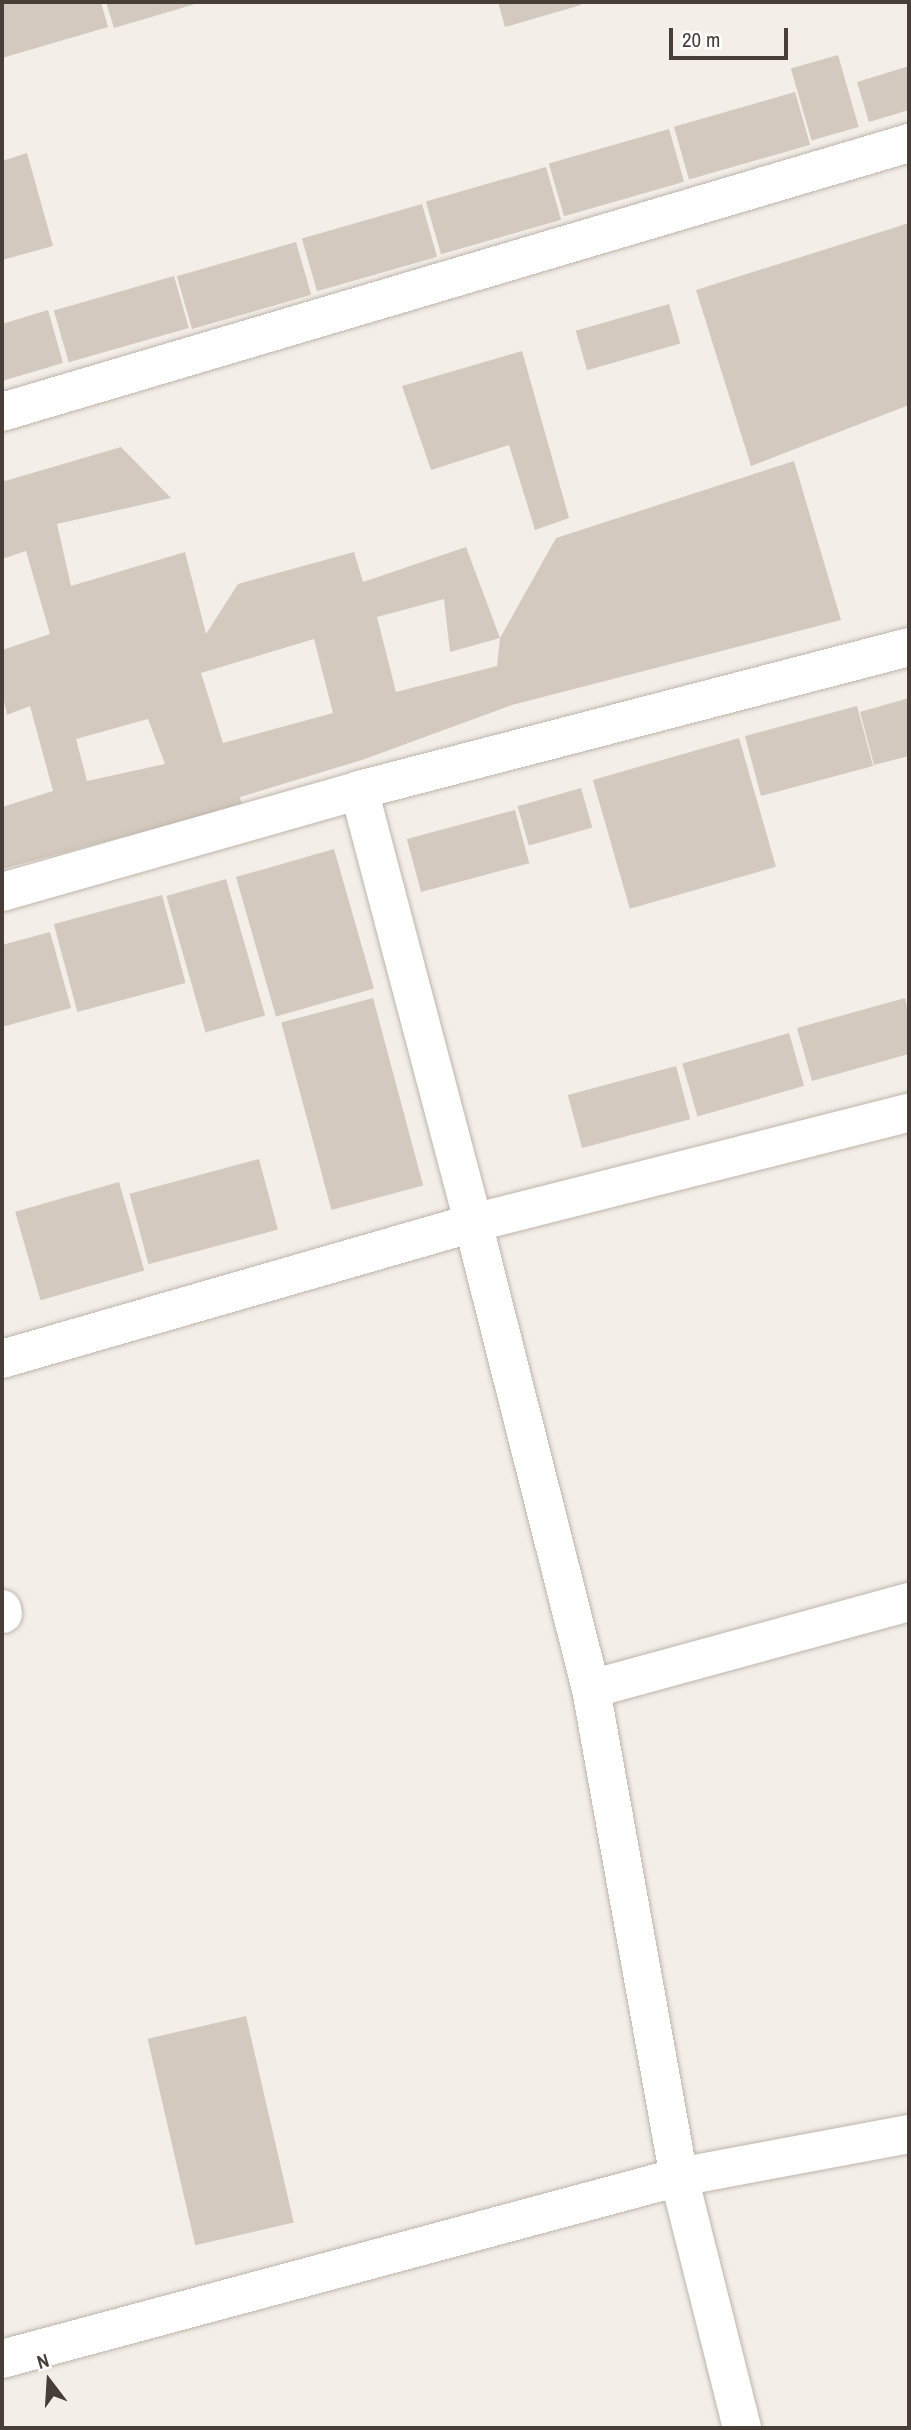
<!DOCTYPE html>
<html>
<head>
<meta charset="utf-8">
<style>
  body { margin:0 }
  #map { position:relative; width:911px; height:2430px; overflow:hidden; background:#f3eee8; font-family:"Archivo Narrow",sans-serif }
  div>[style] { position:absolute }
  .building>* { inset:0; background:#d4c9be; transform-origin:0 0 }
  .roads { filter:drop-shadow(0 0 2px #beb5ab) drop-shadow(0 0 2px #beb5ab) }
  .minor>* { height:38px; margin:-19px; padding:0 19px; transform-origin:19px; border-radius:19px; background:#fff }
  span { translate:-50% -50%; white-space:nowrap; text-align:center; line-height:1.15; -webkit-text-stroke:7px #fff; paint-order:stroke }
  .frame { position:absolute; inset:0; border:4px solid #463e37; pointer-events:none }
  .north { position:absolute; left:14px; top:2346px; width:70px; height:70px; -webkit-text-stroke:5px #fff; paint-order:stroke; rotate:343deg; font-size:19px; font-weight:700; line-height:28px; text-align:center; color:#463e37 }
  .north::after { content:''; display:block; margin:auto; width:24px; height:32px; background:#463e37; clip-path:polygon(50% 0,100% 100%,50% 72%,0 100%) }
  .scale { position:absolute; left:669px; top:28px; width:119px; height:32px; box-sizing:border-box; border:4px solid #463e37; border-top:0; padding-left:9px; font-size:21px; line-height:24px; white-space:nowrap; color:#463e37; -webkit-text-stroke:5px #fff; paint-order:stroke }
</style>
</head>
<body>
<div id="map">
  <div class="building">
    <div style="clip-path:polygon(2px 2px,101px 2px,108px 27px,2px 58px)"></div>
    <div style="clip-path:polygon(106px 2px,202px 2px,114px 28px)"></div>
    <div style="clip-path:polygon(498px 2px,580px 2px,581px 5px,505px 27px)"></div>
    <div style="left:838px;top:55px;width:75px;height:49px;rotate:74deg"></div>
    <div style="clip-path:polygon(909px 66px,909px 110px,869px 122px,857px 82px)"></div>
    <div style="left:795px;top:92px;width:55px;height:126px;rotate:74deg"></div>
    <div style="left:669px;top:129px;width:55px;height:125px;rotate:74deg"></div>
    <div style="clip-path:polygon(27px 153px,53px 246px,2px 260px,2px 161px)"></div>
    <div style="left:546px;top:167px;width:55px;height:125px;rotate:74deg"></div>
    <div style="left:422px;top:204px;width:55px;height:125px;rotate:74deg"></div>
    <div style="clip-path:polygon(909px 223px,909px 405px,751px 466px,696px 290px)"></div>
    <div style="left:296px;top:242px;width:55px;height:124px;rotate:74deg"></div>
    <div style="left:174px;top:276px;width:54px;height:125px;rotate:74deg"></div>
    <div style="left:669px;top:304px;width:41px;height:97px;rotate:74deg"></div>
    <div style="clip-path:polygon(48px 310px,63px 363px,2px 381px,2px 324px)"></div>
    <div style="clip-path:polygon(522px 351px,569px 518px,535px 530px,509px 445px,431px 470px,402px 386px)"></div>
    <div style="clip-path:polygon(evenodd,121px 447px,171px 498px,57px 524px,71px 586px,185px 552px,206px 634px,238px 584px,354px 552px,363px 582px,466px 547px,500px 638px,450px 652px,444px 599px,377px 617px,396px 692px,497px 666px,500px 638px,556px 538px,794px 461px,841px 620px,512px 705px,362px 760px,240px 797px,246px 822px,194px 818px,2px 869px,2px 807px,53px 791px,30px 706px,7px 715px,2px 692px,2px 650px,50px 634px,26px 551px,2px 559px,2px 479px,5px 481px,121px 447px,314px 639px,333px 713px,223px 743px,201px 673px,314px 639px,121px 447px,148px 719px,165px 764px,87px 781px,76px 739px,148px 719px)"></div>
    <div style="clip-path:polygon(909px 698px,909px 756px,874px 765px,860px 712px)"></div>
    <div style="left:857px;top:706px;width:62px;height:116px;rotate:75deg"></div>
    <div style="left:739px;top:738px;width:134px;height:152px;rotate:74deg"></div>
    <div style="left:581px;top:788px;width:41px;height:66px;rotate:74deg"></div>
    <div style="left:515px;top:810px;width:55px;height:112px;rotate:75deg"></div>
    <div style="left:334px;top:849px;width:145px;height:102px;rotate:74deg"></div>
    <div style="left:226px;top:879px;width:142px;height:62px;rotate:74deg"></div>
    <div style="left:162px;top:895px;width:91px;height:112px;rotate:75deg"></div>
    <div style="clip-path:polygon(50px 932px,71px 1008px,2px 1027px,2px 945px)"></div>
    <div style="left:373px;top:998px;width:194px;height:95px;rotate:75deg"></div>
    <div style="clip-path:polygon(905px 998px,909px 1016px,909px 1054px,812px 1081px,797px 1028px)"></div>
    <div style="left:789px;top:1033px;width:55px;height:111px;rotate:74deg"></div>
    <div style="left:676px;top:1066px;width:55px;height:112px;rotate:75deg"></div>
    <div style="left:259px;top:1159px;width:73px;height:134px;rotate:75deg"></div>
    <div style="left:119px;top:1182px;width:92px;height:108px;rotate:74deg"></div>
    <div style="left:246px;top:2016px;width:212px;height:101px;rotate:77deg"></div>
  </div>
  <div class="roads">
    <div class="minor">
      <div style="left:2px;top:412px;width:946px;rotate:-16.52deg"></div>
      <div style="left:359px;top:790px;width:448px;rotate:75.2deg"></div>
      <div style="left:473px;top:1223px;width:481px;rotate:75.8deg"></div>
      <div style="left:591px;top:1689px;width:496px;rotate:79.8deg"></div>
      <div style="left:679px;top:2177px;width:259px;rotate:75.9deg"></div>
      <div style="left:2px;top:892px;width:371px;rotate:-15.9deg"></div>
      <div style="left:359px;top:790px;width:568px;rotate:-14.57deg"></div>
      <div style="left:2px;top:1359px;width:490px;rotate:-16.1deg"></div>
      <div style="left:473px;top:1223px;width:450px;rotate:-14.2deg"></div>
      <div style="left:2px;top:1609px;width:5px;rotate:79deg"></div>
      <div style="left:591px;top:1689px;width:330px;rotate:-15.3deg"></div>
      <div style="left:2px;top:2359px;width:701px;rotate:-15.05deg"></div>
      <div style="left:679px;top:2177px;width:234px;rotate:-10.6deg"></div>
    </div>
  </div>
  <div class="frame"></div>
  <div class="north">N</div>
  <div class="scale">20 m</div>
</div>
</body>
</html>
